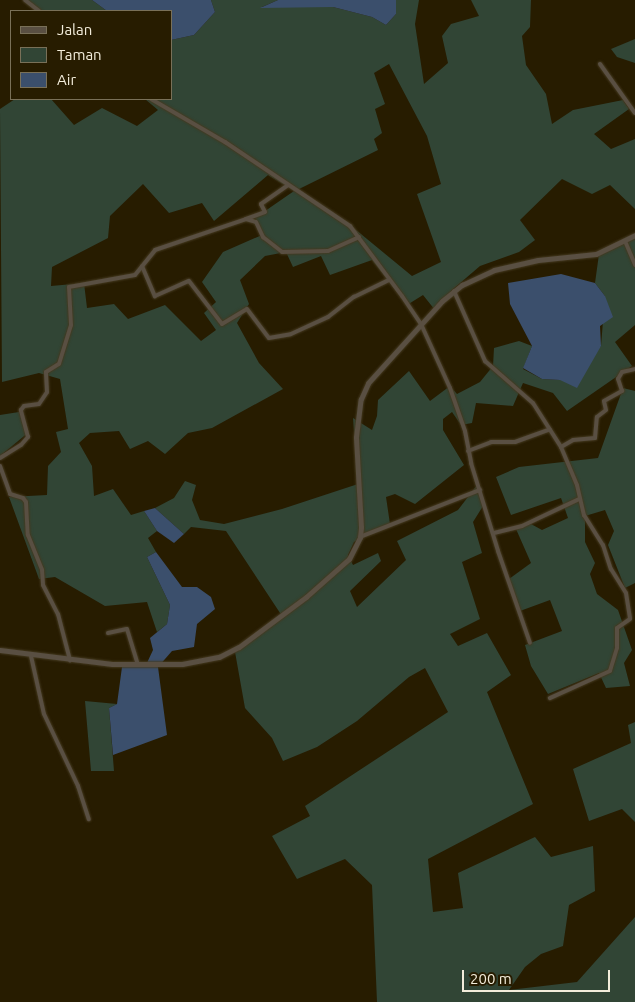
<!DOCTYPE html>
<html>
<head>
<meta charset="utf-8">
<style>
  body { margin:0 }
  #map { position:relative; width:635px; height:1002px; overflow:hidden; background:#271c00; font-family:Ubuntu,sans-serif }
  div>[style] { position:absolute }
  .green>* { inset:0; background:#314535 }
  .water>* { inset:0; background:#3b4f6c }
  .roads { filter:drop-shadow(0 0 1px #44391f) drop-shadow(0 0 1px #44391f) }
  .minor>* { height:4px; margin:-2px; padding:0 2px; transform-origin:2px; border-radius:2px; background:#594f42 }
  .tertiary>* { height:5px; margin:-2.5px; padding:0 2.5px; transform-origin:2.5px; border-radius:2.5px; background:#594f42 }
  span { translate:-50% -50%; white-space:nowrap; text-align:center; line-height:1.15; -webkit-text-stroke:4px #271c00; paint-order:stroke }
  .legend { position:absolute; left:10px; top:10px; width:162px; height:90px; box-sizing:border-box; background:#271c00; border:1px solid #797058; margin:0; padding:6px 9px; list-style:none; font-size:15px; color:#f3eddb }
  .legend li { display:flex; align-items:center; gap:10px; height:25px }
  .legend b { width:25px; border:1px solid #797058 }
  .scale { position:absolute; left:462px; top:970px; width:148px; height:22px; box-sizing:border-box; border:2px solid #f3eddb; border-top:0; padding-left:6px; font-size:15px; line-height:18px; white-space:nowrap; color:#f3eddb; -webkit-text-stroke:4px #271c00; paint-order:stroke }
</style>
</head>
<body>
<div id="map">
  <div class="green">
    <div style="clip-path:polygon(26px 0,92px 0,107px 11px,39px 11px)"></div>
    <div style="clip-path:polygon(evenodd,211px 0,278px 0,262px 7px,333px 7px,372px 17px,386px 25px,396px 14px,396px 0,419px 0,415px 24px,424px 84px,448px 63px,442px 36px,451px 24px,479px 16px,471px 0,531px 0,530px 27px,522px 36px,526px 65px,546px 94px,552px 124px,573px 110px,623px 100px,629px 109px,594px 134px,611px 149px,635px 139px,635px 209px,610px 185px,592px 194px,562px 179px,520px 220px,535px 240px,519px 252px,480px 266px,452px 290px,435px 310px,423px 295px,407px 305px,372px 260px,330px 275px,321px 256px,293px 267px,286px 252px,265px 256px,240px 280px,249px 304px,237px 323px,259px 363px,283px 389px,212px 428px,188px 433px,165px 454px,148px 441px,130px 449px,119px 431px,90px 433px,79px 443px,92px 466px,94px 496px,113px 489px,131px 515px,144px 511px,157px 531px,148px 538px,156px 552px,147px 557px,170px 605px,167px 624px,157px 632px,147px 602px,105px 606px,55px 577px,39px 579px,9px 497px,47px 495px,48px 466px,61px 452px,56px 432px,68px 429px,60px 379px,39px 373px,2px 382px,0 109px,15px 99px,51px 99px,74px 125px,102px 108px,137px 126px,158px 110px,145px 99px,171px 99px,171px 40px,194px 35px,215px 12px,211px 0,389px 64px,427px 136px,441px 184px,417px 194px,441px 262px,412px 276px,350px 225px,295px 191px,378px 150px,374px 139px,382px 133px,375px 109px,385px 104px,374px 73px,389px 64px,211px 0,268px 175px,294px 191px,255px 218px,262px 235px,223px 252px,202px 282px,216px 302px,204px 313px,216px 330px,201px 341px,165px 305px,128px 319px,114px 304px,87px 308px,84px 283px,51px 286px,52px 267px,108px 238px,110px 216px,143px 184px,169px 213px,202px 203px,214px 221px,268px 175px)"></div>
    <div style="clip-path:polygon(635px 39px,635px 63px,617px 57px,611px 49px)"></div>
    <div style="clip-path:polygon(635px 236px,635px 325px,615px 342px,632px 366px,567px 411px,553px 393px,523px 383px,513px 406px,476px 403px,472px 423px,461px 425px,452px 412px,443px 419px,443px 430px,464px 465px,415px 504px,395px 494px,386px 497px,390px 524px,354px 542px,348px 555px,353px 565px,378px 553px,381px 561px,350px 591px,357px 607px,406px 560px,397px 541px,458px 510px,477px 485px,483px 506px,473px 522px,482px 553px,462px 562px,480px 619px,450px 634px,458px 646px,487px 633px,511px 675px,487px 692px,533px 804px,428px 859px,433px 912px,463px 908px,458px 873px,535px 837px,551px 857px,593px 846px,595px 891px,569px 905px,563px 946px,541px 954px,525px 967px,509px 990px,577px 982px,635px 917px,635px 1002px,377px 1002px,372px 885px,345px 859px,297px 879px,272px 836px,310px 816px,305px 806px,448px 712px,425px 668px,409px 677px,357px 721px,317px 747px,283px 761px,272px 738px,245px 708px,235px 652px,282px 616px,226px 531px,191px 527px,184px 534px,155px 508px,174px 498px,185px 481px,196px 485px,192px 500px,200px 520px,224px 524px,282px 509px,358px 484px,353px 418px,372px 430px,377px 416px,378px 400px,409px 371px,430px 401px,450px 386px,457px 394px,480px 382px,493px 366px,494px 348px,519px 341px,532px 346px,523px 369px,542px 379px,560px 380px,601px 346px,605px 296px,595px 283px,599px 254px)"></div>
    <div style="clip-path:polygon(623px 388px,635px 391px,635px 583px,625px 588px,608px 545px,614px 531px,605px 510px,585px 516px,585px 542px,595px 563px,590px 574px,597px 594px,618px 610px,632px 650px,624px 663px,630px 686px,606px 688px,599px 673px,548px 694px,531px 666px,525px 645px,562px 631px,550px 600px,520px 611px,509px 579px,531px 563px,516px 529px,531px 524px,542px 530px,568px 518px,561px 498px,511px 515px,496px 477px,519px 467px,598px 458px)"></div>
    <div style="clip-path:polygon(19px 412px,29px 432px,0 456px,0 415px)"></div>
    <div style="clip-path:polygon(85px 701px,117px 704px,109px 708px,114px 771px,91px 771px)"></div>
    <div style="clip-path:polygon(635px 722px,635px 822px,622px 809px,589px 821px,573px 769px,631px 743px,628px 725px)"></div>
  </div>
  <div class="water">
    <div style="clip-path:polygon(92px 0,211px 0,215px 12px,194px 35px,171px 40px,171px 11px,107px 11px)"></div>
    <div style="clip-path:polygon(278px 0,396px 0,396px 14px,386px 25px,372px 17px,333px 7px,260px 8px)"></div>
    <div style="clip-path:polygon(561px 274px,595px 283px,605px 296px,613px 317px,600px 326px,601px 346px,577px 388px,560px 380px,542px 379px,523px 368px,532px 346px,510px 304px,508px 283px)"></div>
    <div style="clip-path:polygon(155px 508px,184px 534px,174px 543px,157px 531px,144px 511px)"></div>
    <div style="clip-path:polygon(156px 552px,182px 587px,197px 587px,211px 597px,215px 609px,197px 624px,194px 647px,172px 651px,158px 667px,167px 735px,113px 755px,109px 708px,117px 704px,122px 667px,146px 665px,153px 650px,150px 638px,167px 624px,170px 605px,147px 557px)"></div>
  </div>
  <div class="roads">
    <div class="minor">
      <div style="left:25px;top:0;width:18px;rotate:38deg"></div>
      <div style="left:600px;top:64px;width:60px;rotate:54.5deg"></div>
      <div style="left:151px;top:99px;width:86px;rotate:30.2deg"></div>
      <div style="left:225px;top:142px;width:151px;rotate:33.9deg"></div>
      <div style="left:350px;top:226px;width:87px;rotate:53.4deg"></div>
      <div style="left:402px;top:296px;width:34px;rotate:56deg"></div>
      <div style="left:421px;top:324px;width:70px;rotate:65.6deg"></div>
      <div style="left:450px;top:388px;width:46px;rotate:70.8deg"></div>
      <div style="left:465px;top:431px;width:33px;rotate:79deg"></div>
      <div style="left:471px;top:463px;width:92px;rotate:72.9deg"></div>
      <div style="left:498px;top:551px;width:97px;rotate:70.8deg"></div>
      <div style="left:246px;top:219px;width:20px;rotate:-20deg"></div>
      <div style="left:265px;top:212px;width:9px;rotate:-117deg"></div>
      <div style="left:261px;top:204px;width:33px;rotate:-35deg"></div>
      <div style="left:625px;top:241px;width:26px;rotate:67deg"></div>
      <div style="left:142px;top:266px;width:33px;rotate:67deg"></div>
      <div style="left:155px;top:296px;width:37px;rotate:-24deg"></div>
      <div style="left:189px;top:281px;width:54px;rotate:52.5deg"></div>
      <div style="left:222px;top:324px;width:29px;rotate:-31deg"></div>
      <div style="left:247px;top:309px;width:36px;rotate:53deg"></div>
      <div style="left:269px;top:338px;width:22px;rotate:-10deg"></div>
      <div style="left:291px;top:334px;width:41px;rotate:-24.7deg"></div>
      <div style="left:328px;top:317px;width:33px;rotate:-38deg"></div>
      <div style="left:354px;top:297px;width:39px;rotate:-26deg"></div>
      <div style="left:454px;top:291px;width:77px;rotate:66.1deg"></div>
      <div style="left:485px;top:361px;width:64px;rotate:41.2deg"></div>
      <div style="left:533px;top:403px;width:52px;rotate:57.5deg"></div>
      <div style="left:561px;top:447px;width:41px;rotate:67.2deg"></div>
      <div style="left:577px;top:485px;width:31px;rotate:77deg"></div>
      <div style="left:584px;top:515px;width:36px;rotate:58deg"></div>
      <div style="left:603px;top:545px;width:25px;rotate:72deg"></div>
      <div style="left:611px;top:569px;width:28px;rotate:58deg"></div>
      <div style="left:626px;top:593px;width:26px;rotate:81deg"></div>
      <div style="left:630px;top:619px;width:16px;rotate:145deg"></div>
      <div style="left:617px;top:628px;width:20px;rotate:90deg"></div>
      <div style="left:617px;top:648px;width:24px;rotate:107deg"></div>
      <div style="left:610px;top:671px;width:66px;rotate:155.8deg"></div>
      <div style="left:561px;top:447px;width:14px;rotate:-30deg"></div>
      <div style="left:573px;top:440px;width:22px;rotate:-5deg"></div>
      <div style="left:595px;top:438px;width:21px;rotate:-85deg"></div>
      <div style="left:597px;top:417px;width:11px;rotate:-38deg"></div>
      <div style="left:606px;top:410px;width:9px;rotate:-103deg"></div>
      <div style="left:604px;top:401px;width:21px;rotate:-29deg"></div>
      <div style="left:622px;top:391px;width:13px;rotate:-108deg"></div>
      <div style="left:618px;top:379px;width:8px;rotate:-60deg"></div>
      <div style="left:622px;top:372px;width:13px;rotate:-13deg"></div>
      <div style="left:468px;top:451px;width:25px;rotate:-21deg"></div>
      <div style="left:491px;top:442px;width:24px"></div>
      <div style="left:515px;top:442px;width:37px;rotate:-20deg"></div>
      <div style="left:0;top:458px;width:25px;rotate:-32deg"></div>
      <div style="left:21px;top:445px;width:11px;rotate:-49deg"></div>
      <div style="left:28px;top:437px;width:28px;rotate:-105deg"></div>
      <div style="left:21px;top:410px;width:5px;rotate:-53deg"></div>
      <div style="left:24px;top:406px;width:15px;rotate:-8deg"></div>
      <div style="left:39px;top:404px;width:14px;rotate:-56deg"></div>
      <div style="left:47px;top:392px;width:20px;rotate:-93deg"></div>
      <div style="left:46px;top:372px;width:15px;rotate:-32deg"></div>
      <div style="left:59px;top:364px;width:41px;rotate:-72.9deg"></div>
      <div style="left:71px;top:325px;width:38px;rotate:-93deg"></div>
      <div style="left:69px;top:287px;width:67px;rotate:-10.3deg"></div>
      <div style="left:135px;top:275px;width:32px;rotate:-51deg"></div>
      <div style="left:155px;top:250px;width:96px;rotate:-18.8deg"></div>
      <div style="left:246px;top:219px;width:10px;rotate:17deg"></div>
      <div style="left:256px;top:222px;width:17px;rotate:65deg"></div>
      <div style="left:263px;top:237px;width:24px;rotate:38deg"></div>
      <div style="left:282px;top:252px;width:46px;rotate:-1.2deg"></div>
      <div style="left:328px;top:251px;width:34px;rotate:-24deg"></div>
      <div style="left:0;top:466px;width:30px;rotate:70deg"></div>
      <div style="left:10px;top:494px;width:14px;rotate:17deg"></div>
      <div style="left:23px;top:498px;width:5px;rotate:53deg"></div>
      <div style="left:26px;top:502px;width:33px;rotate:87deg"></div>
      <div style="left:28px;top:535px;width:38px;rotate:68deg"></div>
      <div style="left:42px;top:570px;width:15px;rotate:86deg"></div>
      <div style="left:43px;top:585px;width:33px;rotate:63deg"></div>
      <div style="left:58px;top:614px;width:48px;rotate:75.4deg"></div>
      <div style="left:494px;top:533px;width:29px;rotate:-14deg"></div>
      <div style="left:522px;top:526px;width:63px;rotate:-25.3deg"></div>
      <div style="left:360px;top:537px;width:129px;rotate:-21.4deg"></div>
      <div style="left:108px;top:633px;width:19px;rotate:-12deg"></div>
      <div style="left:127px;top:629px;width:37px;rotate:73deg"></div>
      <div style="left:31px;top:656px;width:59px;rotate:77.4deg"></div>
      <div style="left:44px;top:714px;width:80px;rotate:64.7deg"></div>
      <div style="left:78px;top:786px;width:35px;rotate:72deg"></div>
    </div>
    <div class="tertiary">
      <div style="left:0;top:650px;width:113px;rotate:7.1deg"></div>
      <div style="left:112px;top:664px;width:70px"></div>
      <div style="left:182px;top:664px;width:38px;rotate:-11deg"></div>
      <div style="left:219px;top:657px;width:22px;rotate:-27deg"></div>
      <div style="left:239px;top:647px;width:84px;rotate:-36.7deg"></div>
      <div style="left:306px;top:597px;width:57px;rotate:-41.5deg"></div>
      <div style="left:349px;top:559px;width:25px;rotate:-63deg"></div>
      <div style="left:360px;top:537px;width:10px;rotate:-84deg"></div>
      <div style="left:361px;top:527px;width:90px;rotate:-93.2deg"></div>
      <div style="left:356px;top:437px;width:38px;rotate:-83deg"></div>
      <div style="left:361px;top:399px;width:17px;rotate:-66deg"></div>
      <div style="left:368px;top:383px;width:110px;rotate:-47.9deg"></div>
      <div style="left:442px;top:301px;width:26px;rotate:-39deg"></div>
      <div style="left:462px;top:285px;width:35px;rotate:-25deg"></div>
      <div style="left:494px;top:270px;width:45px;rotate:-12.8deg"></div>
      <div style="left:538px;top:260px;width:58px;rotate:-5.9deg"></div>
      <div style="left:596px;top:254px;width:43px;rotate:-26deg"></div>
    </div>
  </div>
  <ul class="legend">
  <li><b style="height:6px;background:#594f42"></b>Jalan</li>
  <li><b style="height:14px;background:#314535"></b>Taman</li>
  <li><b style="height:14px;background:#3b4f6c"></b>Air</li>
  </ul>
  <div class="scale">200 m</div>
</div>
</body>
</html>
